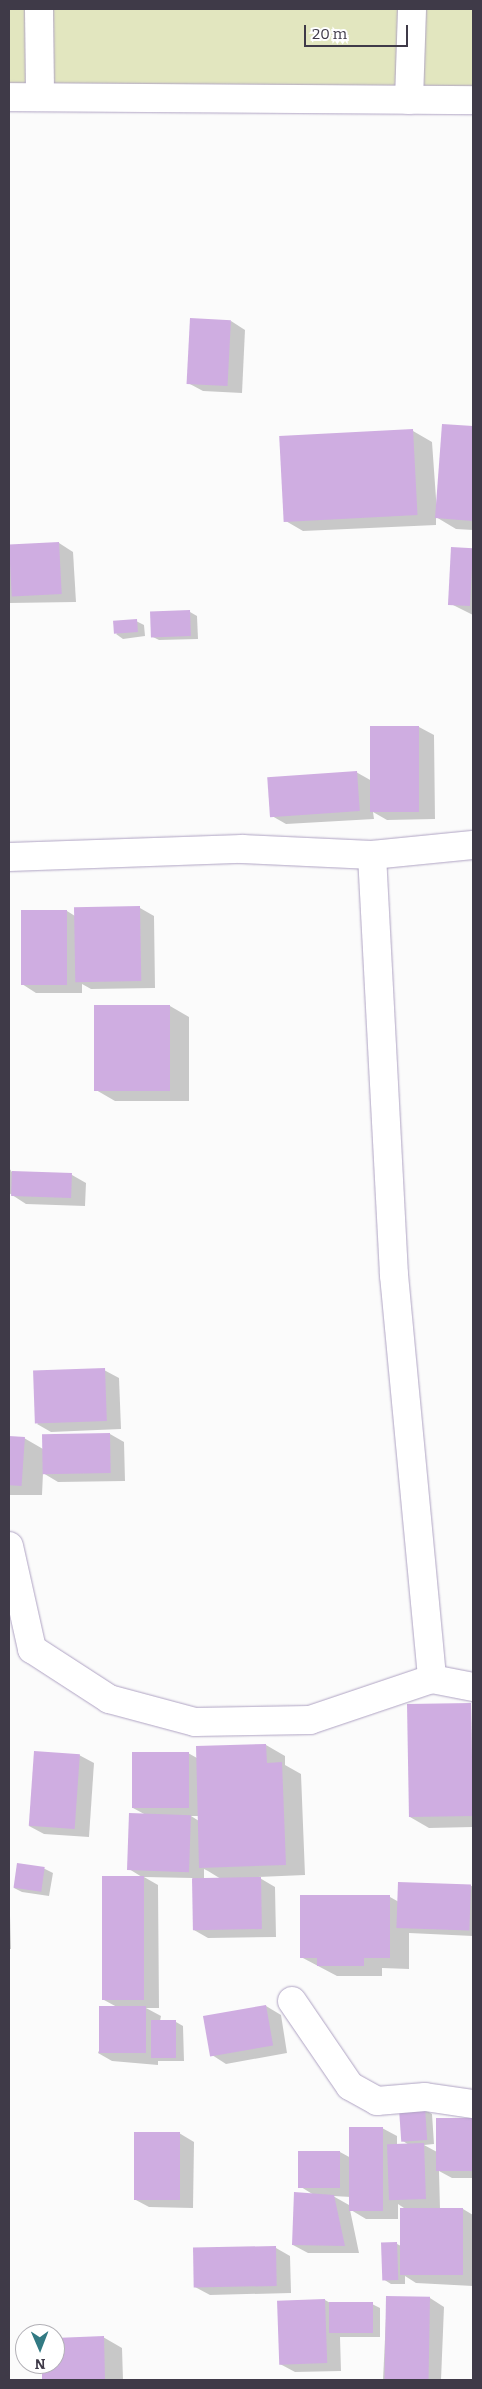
<!DOCTYPE html>
<html>
<head>
<meta charset="utf-8">
<style>
  body { margin:0 }
  #map { position:relative; width:482px; height:2389px; overflow:hidden; background:#fbfbfb; font-family:Bitter,serif }
  div>[style] { position:absolute }
  .green>* { inset:0; background:#e2e6bf; transform-origin:0 0 }
  .shadow>* { inset:0; background:#0003 }
  .building>* { inset:0; background:#cfade1; transform-origin:0 0 }
  .roads { filter:drop-shadow(0 0 1px #afa3c3) drop-shadow(0 0 1px #afa3c3) }
  .minor>* { height:28px; margin:-14px; padding:0 14px; transform-origin:14px; border-radius:14px; background:#fff }
  span { translate:-50% -50%; white-space:nowrap; text-align:center; line-height:1.15; -webkit-text-stroke:4.5px #fff; paint-order:stroke }
  .frame { position:absolute; inset:0; border:10px solid #3f3a48; pointer-events:none }
  .north { position:absolute; left:15px; top:2324px; width:50px; height:50px; box-sizing:border-box; background:#fff; border:1px solid #b2b0b6; border-radius:50%; rotate:179deg; font-size:14px; font-weight:700; line-height:20px; text-align:center; color:#3f3a48 }
  .north::after { content:''; display:block; margin:auto; width:18px; height:22px; background:#327a83; clip-path:polygon(50% 0,100% 100%,50% 72%,0 100%) }
  .scale { position:absolute; left:304px; top:25px; width:104px; height:22px; box-sizing:border-box; border:2px solid #3f3a48; border-top:0; padding-left:6px; font-size:15px; line-height:18px; white-space:nowrap; color:#3f3a48; -webkit-text-stroke:4px #fff; paint-order:stroke }
</style>
</head>
<body>
<div id="map">
  <div class="green">
    <div style="left:9px;top:9px;width:464px;height:99px"></div>
  </div>
  <div class="shadow">
    <div style="clip-path:polygon(231px 321px,245px 330px,242px 393px,203px 391px,188px 383px)"></div>
    <div style="clip-path:polygon(444px 426px,473px 428px,473px 530px,456px 529px,436px 517px,436px 525px,303px 531px,284px 520px,413px 431px,432px 442px,437px 512px)"></div>
    <div style="clip-path:polygon(59px 543px,73px 552px,76px 602px,9px 603px,9px 546px)"></div>
    <div style="clip-path:polygon(452px 549px,473px 549px,473px 615px,451px 604px)"></div>
    <div style="clip-path:polygon(190px 612px,197px 616px,198px 639px,159px 640px,151px 636px)"></div>
    <div style="clip-path:polygon(136px 621px,144px 625px,145px 636px,123px 639px,116px 634px)"></div>
    <div style="clip-path:polygon(419px 727px,434px 735px,435px 819px,387px 820px,373px 812px,374px 819px,286px 824px,272px 816px,356px 772px,372px 781px,371px 728px)"></div>
    <div style="clip-path:polygon(140px 908px,154px 916px,155px 988px,91px 989px,82px 984px,82px 993px,36px 993px,22px 984px,67px 911px,75px 916px)"></div>
    <div style="clip-path:polygon(170px 1006px,189px 1017px,189px 1101px,115px 1101px,96px 1090px)"></div>
    <div style="clip-path:polygon(9px 1168px,12px 1172px,72px 1175px,86px 1183px,85px 1206px,26px 1204px,9px 1193px)"></div>
    <div style="clip-path:polygon(104px 1370px,119px 1378px,121px 1429px,51px 1432px,37px 1424px)"></div>
    <div style="clip-path:polygon(110px 1434px,124px 1442px,125px 1481px,58px 1482px,43px 1473px,42px 1495px,9px 1495px,9px 1438px,24px 1438px,43px 1449px)"></div>
    <div style="clip-path:polygon(471px 1704px,473px 1827px,429px 1828px,410px 1817px)"></div>
    <div style="clip-path:polygon(evenodd,266px 1745px,285px 1756px,285px 1765px,301px 1774px,305px 1875px,258px 1877px,275px 1887px,276px 1937px,208px 1938px,194px 1930px,193px 1878px,144px 1877px,158px 1885px,159px 2008px,146px 2008px,161px 2016px,160px 2021px,176px 2022px,183px 2026px,184px 2061px,158px 2061px,158px 2065px,112px 2061px,98px 2053px,117px 2007px,104px 2000px,142px 1877px,129px 1869px,146px 1815px,133px 1808px,188px 1753px,197px 1758px,197px 1747px,266px 1745px,191px 1816px,199px 1816px,199px 1821px,191px 1816px,266px 1745px,204px 1869px,208px 1871px,221px 1879px,204px 1879px,204px 1869px)"></div>
    <div style="clip-path:polygon(79px 1755px,94px 1763px,89px 1837px,44px 1834px,29px 1826px)"></div>
    <div style="clip-path:polygon(18px 1865px,45px 1869px,53px 1873px,49px 1896px,22px 1892px,14px 1888px)"></div>
    <div style="clip-path:polygon(9px 1882px,11px 1949px,9px 1949px)"></div>
    <div style="clip-path:polygon(470px 1885px,473px 1887px,473px 1936px,409px 1933px,409px 1969px,382px 1968px,382px 1976px,337px 1976px,301px 1957px,390px 1897px,399px 1902px)"></div>
    <div style="clip-path:polygon(266px 2006px,281px 2015px,287px 2053px,226px 2064px,212px 2055px)"></div>
    <div style="clip-path:polygon(424px 2109px,432px 2114px,434px 2144px,424px 2145px,437px 2152px,437px 2120px,473px 2120px,473px 2178px,452px 2178px,439px 2171px,440px 2209px,463px 2209px,473px 2215px,473px 2286px,416px 2283px,405px 2276px,405px 2284px,391px 2284px,383px 2279px,397px 2244px,401px 2246px,407px 2210px,398px 2204px,398px 2219px,366px 2219px,351px 2210px,351px 2197px,333px 2196px,349px 2205px,359px 2253px,308px 2253px,293px 2245px,314px 2195px,301px 2187px,340px 2152px,351px 2158px,382px 2128px,397px 2136px,397px 2146px,409px 2145px,403px 2141px)"></div>
    <div style="clip-path:polygon(179px 2133px,194px 2142px,193px 2208px,149px 2207px,134px 2199px)"></div>
    <div style="clip-path:polygon(276px 2248px,290px 2256px,291px 2293px,210px 2295px,195px 2287px)"></div>
    <div style="clip-path:polygon(387px 2297px,430px 2298px,444px 2307px,441px 2380px,383px 2380px)"></div>
    <div style="clip-path:polygon(325px 2300px,332px 2304px,372px 2304px,380px 2308px,380px 2337px,340px 2337px,341px 2371px,295px 2372px,280px 2364px)"></div>
    <div style="clip-path:polygon(103px 2337px,122px 2348px,123px 2380px,43px 2380px,43px 2364px,55px 2364px,55px 2339px)"></div>
  </div>
  <div class="building">
    <div style="left:190px;top:318px;width:41px;height:66px;rotate:3deg"></div>
    <div style="clip-path:polygon(442px 424px,473px 426px,473px 521px,435px 518px)"></div>
    <div style="left:413px;top:429px;width:86px;height:134px;rotate:87deg"></div>
    <div style="left:59px;top:542px;width:52px;height:50px;rotate:87deg"></div>
    <div style="left:451px;top:547px;width:22px;height:58px;rotate:3deg"></div>
    <div style="left:190px;top:610px;width:26px;height:40px;rotate:88deg"></div>
    <div style="left:137px;top:619px;width:13px;height:24px;rotate:86deg"></div>
    <div style="left:370px;top:726px;width:49px;height:86px"></div>
    <div style="left:357px;top:771px;width:40px;height:90px;rotate:86deg"></div>
    <div style="left:140px;top:906px;width:75px;height:66px;rotate:89deg"></div>
    <div style="left:21px;top:910px;width:46px;height:75px"></div>
    <div style="left:94px;top:1005px;width:76px;height:86px"></div>
    <div style="left:12px;top:1171px;width:60px;height:25px;rotate:2deg"></div>
    <div style="left:105px;top:1368px;width:53px;height:72px;rotate:88deg"></div>
    <div style="left:110px;top:1433px;width:40px;height:68px;rotate:89deg"></div>
    <div style="left:9px;top:1436px;width:16px;height:49px;rotate:4deg"></div>
    <div style="left:471px;top:1703px;width:113px;height:64px;rotate:89deg"></div>
    <div style="clip-path:polygon(266px 1744px,267px 1763px,282px 1762px,286px 1865px,199px 1868px,196px 1746px)"></div>
    <div style="left:34px;top:1751px;width:46px;height:75px;rotate:4deg"></div>
    <div style="left:132px;top:1752px;width:57px;height:56px"></div>
    <div style="left:129px;top:1813px;width:62px;height:57px;rotate:2deg"></div>
    <div style="left:17px;top:1863px;width:28px;height:25px;rotate:8deg"></div>
    <div style="left:102px;top:1876px;width:42px;height:124px"></div>
    <div style="left:261px;top:1877px;width:52px;height:69px;rotate:89deg"></div>
    <div style="left:398px;top:1882px;width:73px;height:46px;rotate:2deg"></div>
    <div style="clip-path:polygon(300px 1895px,390px 1895px,390px 1958px,364px 1958px,364px 1966px,317px 1966px,317px 1958px,300px 1958px)"></div>
    <div style="left:266px;top:2005px;width:41px;height:64px;rotate:80deg"></div>
    <div style="left:99px;top:2006px;width:47px;height:47px"></div>
    <div style="left:151px;top:2020px;width:25px;height:38px"></div>
    <div style="left:425px;top:2108px;width:32px;height:26px;rotate:86deg"></div>
    <div style="left:473px;top:2118px;width:53px;height:37px;rotate:90deg"></div>
    <div style="left:349px;top:2127px;width:34px;height:84px"></div>
    <div style="left:134px;top:2132px;width:46px;height:68px"></div>
    <div style="left:424px;top:2143px;width:56px;height:37px;rotate:88deg"></div>
    <div style="left:298px;top:2151px;width:42px;height:37px"></div>
    <div style="clip-path:polygon(294px 2192px,334px 2195px,345px 2246px,292px 2245px)"></div>
    <div style="left:400px;top:2208px;width:63px;height:67px"></div>
    <div style="left:397px;top:2242px;width:38px;height:16px;rotate:88deg"></div>
    <div style="left:276px;top:2246px;width:40px;height:83px;rotate:89deg"></div>
    <div style="left:386px;top:2296px;width:44px;height:84px;rotate:1deg"></div>
    <div style="left:325px;top:2299px;width:64px;height:48px;rotate:88deg"></div>
    <div style="left:329px;top:2302px;width:44px;height:31px"></div>
    <div style="clip-path:polygon(104px 2336px,105px 2380px,42px 2380px,42px 2364px,55px 2364px,55px 2338px)"></div>
  </div>
  <div class="roads">
    <div class="minor">
      <div style="left:39px;top:9px;width:88px;rotate:89.3deg"></div>
      <div style="left:9px;top:97px;width:464px;rotate:0.4deg"></div>
      <div style="left:409px;top:100px;width:91px;rotate:-88.1deg"></div>
      <div style="left:372px;top:855px;width:421px;rotate:87deg"></div>
      <div style="left:394px;top:1275px;width:406px;rotate:84.6deg"></div>
      <div style="left:9px;top:857px;width:233px;rotate:-2deg"></div>
      <div style="left:242px;top:849px;width:130px;rotate:2.6deg"></div>
      <div style="left:372px;top:855px;width:101px;rotate:-5.7deg"></div>
      <div style="left:9px;top:1546px;width:106px;rotate:77.4deg"></div>
      <div style="left:32px;top:1649px;width:92px;rotate:33deg"></div>
      <div style="left:109px;top:1699px;width:89px;rotate:15deg"></div>
      <div style="left:195px;top:1722px;width:115px;rotate:-1deg"></div>
      <div style="left:310px;top:1720px;width:129px;rotate:-18.6deg"></div>
      <div style="left:432px;top:1679px;width:42px;rotate:11deg"></div>
      <div style="left:292px;top:2001px;width:103px;rotate:55.7deg"></div>
      <div style="left:350px;top:2086px;width:31px;rotate:29deg"></div>
      <div style="left:377px;top:2101px;width:48px;rotate:-4.8deg"></div>
      <div style="left:425px;top:2097px;width:49px;rotate:8.3deg"></div>
    </div>
  </div>
  <div class="frame"></div>
  <div class="north">N</div>
  <div class="scale">20 m</div>
</div>
</body>
</html>
